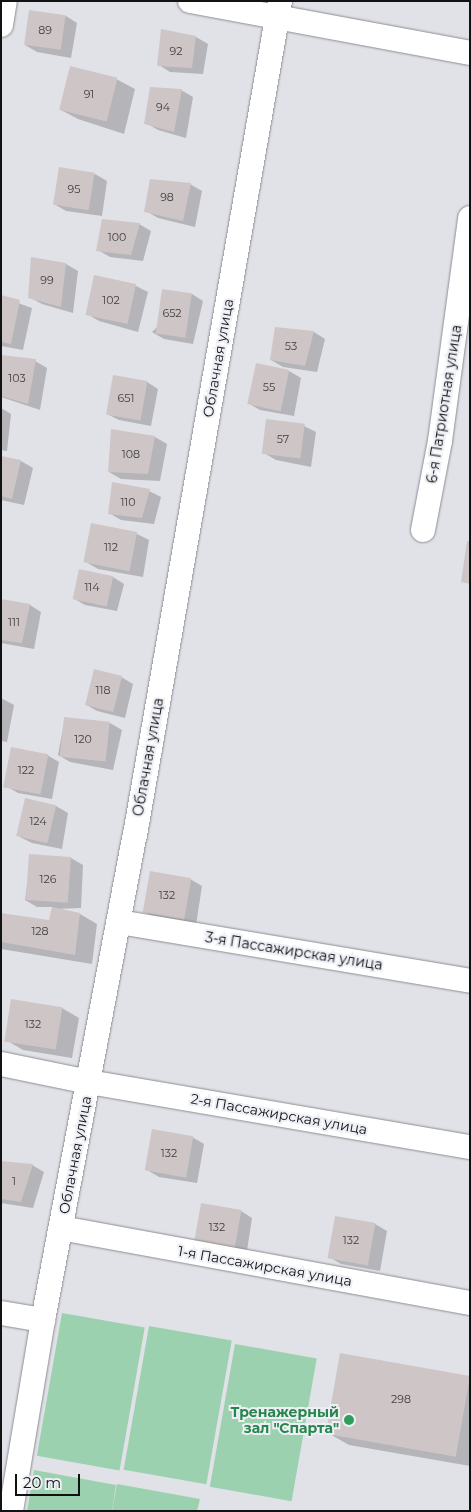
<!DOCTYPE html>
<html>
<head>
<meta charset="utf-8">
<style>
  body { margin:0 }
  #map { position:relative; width:471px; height:1512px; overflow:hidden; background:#e1e2e8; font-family:Montserrat,sans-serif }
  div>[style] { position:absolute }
  .green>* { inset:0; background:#9cd1af; transform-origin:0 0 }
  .shadow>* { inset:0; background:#0003 }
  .building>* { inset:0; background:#cec6c6; transform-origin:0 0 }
  .roads { filter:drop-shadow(0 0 1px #8c8d92) drop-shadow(0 0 1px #8c8d92) }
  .street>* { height:24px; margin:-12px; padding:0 12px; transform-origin:12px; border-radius:12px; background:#fff }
  .dots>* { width:14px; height:14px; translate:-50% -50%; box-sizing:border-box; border:2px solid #eeeff5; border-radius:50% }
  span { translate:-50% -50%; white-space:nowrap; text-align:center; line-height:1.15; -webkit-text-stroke:4px #eeeff5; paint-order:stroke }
  .number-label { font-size:11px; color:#403f40 }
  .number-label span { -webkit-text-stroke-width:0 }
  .street-label { font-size:14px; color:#111214 }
  .leisure-label { font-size:14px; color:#27864d; font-weight:700 }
  .right { translate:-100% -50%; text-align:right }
  .frame { position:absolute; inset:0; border:2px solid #111214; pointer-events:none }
  .scale { position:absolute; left:15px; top:1474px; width:65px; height:22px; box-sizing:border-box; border:2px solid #111214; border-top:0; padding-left:6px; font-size:15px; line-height:18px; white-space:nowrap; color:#111214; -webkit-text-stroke:4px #eeeff5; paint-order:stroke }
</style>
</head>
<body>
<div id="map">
  <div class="green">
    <div style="left:62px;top:1313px;width:84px;height:145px;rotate:10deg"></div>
    <div style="left:149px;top:1326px;width:84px;height:146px;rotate:10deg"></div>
    <div style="left:235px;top:1344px;width:83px;height:145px;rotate:10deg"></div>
    <div style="clip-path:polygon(34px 1470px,116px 1485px,112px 1511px,27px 1511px)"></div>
    <div style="clip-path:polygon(117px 1484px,200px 1499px,197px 1511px,112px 1511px)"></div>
  </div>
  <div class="shadow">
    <div style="clip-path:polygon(66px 16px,77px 23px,71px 58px,37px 52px,25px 45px)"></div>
    <div style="clip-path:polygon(196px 37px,208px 44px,203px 74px,170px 72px,159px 65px)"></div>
    <div style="clip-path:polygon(71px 67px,118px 80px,135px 89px,124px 134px,78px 119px,61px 110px)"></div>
    <div style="clip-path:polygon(181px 90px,193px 97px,186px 138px,158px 130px,146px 123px)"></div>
    <div style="clip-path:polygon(95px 174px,107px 181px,102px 216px,66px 211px,54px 204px)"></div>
    <div style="clip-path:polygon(190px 184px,202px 191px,195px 227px,158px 218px,146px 211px)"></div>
    <div style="clip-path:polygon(139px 224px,151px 231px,143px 261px,110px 257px,98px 250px)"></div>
    <div style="clip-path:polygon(32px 259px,66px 264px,78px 271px,73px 313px,42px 304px,29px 297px)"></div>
    <div style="clip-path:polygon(95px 276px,136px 286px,148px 292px,138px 332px,99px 321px,87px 314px)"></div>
    <div style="clip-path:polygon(192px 294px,203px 301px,193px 344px,164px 339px,152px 332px)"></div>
    <div style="clip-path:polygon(1px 297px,32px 308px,23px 350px,1px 346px)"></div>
    <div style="clip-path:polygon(314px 332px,325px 339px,317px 372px,283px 367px,271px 360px)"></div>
    <div style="clip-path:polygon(1px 356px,35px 361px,47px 368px,40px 410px,1px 397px)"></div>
    <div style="clip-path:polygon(257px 365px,289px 371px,301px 378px,294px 416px,260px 410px,248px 403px)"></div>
    <div style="clip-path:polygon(147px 382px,158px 389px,151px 426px,119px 420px,107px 414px)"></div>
    <div style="clip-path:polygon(1px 408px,11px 414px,7px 451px,1px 450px)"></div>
    <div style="clip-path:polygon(304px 426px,316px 432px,311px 467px,276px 460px,264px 453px)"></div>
    <div style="clip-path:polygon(155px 437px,167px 444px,160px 481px,121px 479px,109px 472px)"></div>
    <div style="clip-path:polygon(1px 457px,21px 461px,33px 468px,24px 505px,1px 500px)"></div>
    <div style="clip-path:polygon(149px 491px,161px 497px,154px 524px,121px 520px,109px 513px)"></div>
    <div style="clip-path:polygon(92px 525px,137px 534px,149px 540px,143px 577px,98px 569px,86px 562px)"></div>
    <div style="clip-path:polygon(113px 577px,124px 584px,117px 611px,85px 605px,73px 598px)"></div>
    <div style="clip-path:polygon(1px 600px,30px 605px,41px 612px,34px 649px,1px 643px)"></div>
    <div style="clip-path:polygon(121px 677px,133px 684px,125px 718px,97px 711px,85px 704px)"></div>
    <div style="clip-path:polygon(1px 698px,14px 705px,7px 742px,1px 741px)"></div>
    <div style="clip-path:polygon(65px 718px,110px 723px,122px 730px,113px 770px,70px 762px,58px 755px)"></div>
    <div style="clip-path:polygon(47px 755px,59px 762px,52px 799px,18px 793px,6px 786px)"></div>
    <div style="clip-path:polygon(26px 799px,56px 806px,68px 813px,62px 849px,32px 843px,20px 837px)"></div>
    <div style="clip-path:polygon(31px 855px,71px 858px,83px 865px,81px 908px,55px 909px,80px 914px,97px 924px,92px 964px,1px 949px,1px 914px,50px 921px,53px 907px,37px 907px,25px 900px)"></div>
    <div style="clip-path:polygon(190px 879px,202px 886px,196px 925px,157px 919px,145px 912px)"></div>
    <div style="clip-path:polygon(62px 1008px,79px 1018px,72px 1058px,23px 1050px,6px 1040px)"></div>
    <div style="clip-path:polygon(192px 1137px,204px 1144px,197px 1183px,159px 1177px,147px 1170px)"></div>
    <div style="clip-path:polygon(1px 1162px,32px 1165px,44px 1172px,33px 1208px,1px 1203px)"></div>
    <div style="clip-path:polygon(241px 1211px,252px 1218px,246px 1257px,207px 1251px)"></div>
    <div style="clip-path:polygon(375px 1224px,387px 1231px,380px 1271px,341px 1264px,329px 1257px)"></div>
    <div style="clip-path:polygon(470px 1376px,470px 1466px,349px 1445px,328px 1433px)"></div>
  </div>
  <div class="building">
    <div style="left:29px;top:10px;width:37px;height:35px;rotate:8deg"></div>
    <div style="clip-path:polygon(161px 29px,196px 36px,192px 68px,157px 66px)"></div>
    <div style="left:70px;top:66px;width:49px;height:45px;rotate:14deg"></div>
    <div style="clip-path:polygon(150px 87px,182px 89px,174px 132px,144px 124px)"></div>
    <div style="left:59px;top:167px;width:36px;height:38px;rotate:9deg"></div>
    <div style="clip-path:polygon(150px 179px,191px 183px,183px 221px,144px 212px)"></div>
    <div style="clip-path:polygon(102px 219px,140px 223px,131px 255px,96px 251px)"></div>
    <div style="clip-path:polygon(31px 257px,66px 263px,61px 307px,28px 298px)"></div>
    <div style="left:94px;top:275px;width:43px;height:41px;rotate:12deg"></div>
    <div style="left:162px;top:289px;width:30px;height:45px;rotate:8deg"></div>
    <div style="clip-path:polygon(1px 295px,20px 300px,11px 344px,1px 342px)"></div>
    <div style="clip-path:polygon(275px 327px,314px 331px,305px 366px,270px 360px)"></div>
    <div style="clip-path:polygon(1px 355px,36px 359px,28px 404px,1px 396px)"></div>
    <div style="left:256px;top:363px;width:34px;height:42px;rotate:12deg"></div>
    <div style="left:113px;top:375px;width:35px;height:40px;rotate:10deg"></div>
    <div style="left:266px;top:419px;width:39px;height:35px;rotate:7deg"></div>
    <div style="clip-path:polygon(111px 429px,155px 436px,148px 474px,108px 472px)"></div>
    <div style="clip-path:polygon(1px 456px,21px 460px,12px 499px,1px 496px)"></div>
    <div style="clip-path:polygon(112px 482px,150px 489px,142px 518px,108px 514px)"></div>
    <div style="left:91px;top:523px;width:47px;height:40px;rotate:11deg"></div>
    <div style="clip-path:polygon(467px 541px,470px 541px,470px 584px,461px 582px)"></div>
    <div style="left:79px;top:569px;width:35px;height:31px;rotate:12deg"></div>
    <div style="clip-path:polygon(1px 599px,30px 604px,22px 643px,1px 640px)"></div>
    <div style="left:94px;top:669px;width:29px;height:37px;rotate:14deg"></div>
    <div style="left:64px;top:717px;width:46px;height:40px;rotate:6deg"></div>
    <div style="left:11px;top:747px;width:38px;height:41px;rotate:11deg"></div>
    <div style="left:25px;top:798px;width:32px;height:39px;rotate:13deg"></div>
    <div style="left:29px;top:854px;width:42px;height:46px;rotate:4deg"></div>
    <div style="left:150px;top:871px;width:42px;height:42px;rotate:10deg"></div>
    <div style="clip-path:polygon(52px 907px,80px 913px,75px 955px,1px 942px,1px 913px,49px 920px)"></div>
    <div style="left:11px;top:999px;width:52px;height:43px;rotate:9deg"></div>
    <div style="left:152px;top:1129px;width:42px;height:42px;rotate:10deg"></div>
    <div style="clip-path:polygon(1px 1161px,33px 1164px,21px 1202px,1px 1199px)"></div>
    <div style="left:201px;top:1203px;width:41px;height:42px;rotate:10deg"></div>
    <div style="left:335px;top:1216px;width:41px;height:43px;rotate:10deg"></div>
    <div style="left:340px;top:1353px;width:132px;height:82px;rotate:10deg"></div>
  </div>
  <div class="roads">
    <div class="street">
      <div style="left:190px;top:1px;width:285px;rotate:10.5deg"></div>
      <div style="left:1px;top:25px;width:24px;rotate:-81deg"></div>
      <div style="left:423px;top:530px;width:91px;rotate:-79.2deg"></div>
      <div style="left:440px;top:441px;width:225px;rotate:-82.3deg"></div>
      <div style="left:119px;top:922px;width:356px;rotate:9.5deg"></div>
      <div style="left:1px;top:1064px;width:90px;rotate:11.6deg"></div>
      <div style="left:89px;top:1082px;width:387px;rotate:9.7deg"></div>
      <div style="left:61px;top:1228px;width:416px;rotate:10.4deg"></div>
      <div style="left:1px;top:1313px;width:43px;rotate:9.5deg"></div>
      <div style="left:11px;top:1511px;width:194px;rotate:-80.5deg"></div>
      <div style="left:43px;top:1320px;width:494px;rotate:-79.3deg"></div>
      <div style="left:135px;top:835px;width:847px;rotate:-80.14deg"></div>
    </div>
  </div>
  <div class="dots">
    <div style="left:349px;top:1420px;background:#2e9e5b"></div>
  </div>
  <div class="number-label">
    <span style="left:45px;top:30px">89</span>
    <span style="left:176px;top:51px">92</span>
    <span style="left:89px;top:94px">91</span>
    <span style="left:163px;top:107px">94</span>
    <span style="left:74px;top:189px">95</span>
    <span style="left:167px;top:197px">98</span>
    <span style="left:117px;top:237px">100</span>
    <span style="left:47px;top:280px">99</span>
    <span style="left:111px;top:300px">102</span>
    <span style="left:172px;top:313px">652</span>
    <span style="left:291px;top:346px">53</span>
    <span style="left:17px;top:378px">103</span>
    <span style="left:269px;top:387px">55</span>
    <span style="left:126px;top:398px">651</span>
    <span style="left:283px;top:439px">57</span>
    <span style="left:131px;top:454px">108</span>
    <span style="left:128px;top:502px">110</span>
    <span style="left:111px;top:547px">112</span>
    <span style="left:92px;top:587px">114</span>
    <span style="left:14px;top:622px">111</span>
    <span style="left:103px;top:690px">118</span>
    <span style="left:83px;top:739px">120</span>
    <span style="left:26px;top:770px">122</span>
    <span style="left:38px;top:821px">124</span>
    <span style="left:48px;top:879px">126</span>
    <span style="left:167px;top:895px">132</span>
    <span style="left:40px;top:931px">128</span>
    <span style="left:33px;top:1024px">132</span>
    <span style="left:169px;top:1153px">132</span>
    <span style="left:14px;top:1181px">1</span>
    <span style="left:217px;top:1227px">132</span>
    <span style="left:351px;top:1240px">132</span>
    <span style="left:401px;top:1399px">298</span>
  </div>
  <div class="street-label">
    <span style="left:218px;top:358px;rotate:-80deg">Облачная улица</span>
    <span style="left:444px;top:404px;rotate:-81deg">6-я Патриотная улица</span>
    <span style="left:148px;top:757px;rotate:-80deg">Облачная улица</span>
    <span style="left:294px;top:951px;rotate:9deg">3-я Пассажирская улица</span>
    <span style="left:279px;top:1114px;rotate:10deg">2-я Пассажирская улица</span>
    <span style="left:75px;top:1155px;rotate:-79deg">Облачная улица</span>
    <span style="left:265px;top:1266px;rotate:10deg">1-я Пассажирская улица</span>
  </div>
  <div class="leisure-label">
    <span class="right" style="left:339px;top:1420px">Тренажерный<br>зал "Спарта"</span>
  </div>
  <div class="frame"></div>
  <div class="scale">20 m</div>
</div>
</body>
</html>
